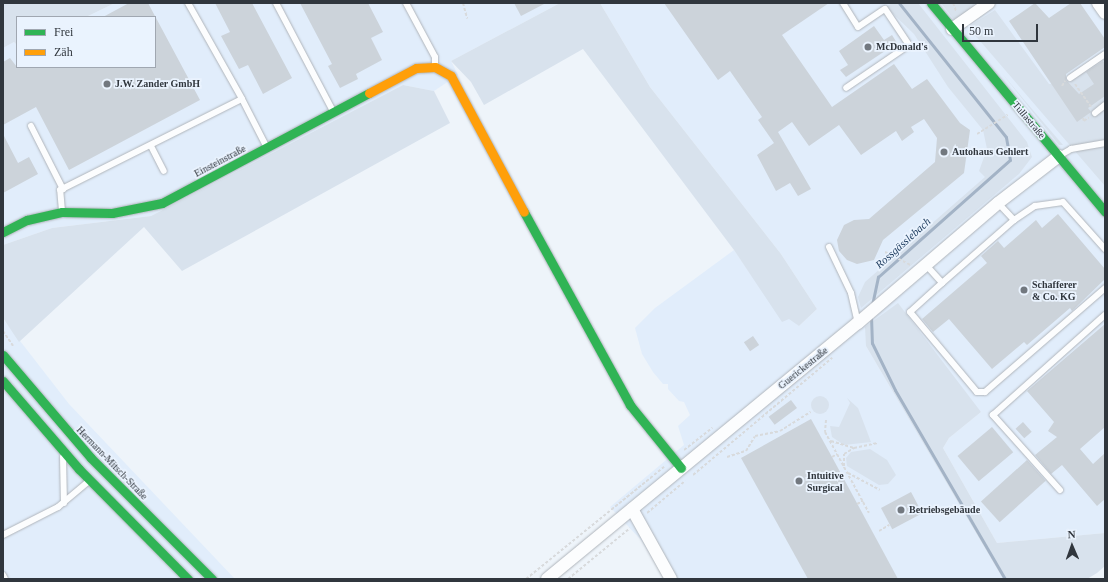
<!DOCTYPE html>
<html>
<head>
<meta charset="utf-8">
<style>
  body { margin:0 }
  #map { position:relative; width:1108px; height:582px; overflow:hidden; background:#eef4fa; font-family:"Times New Roman",serif }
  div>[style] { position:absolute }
  .built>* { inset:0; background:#e1edfb }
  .green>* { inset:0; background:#d8e2ed }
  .round { border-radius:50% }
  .stream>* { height:3px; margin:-1.5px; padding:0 1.5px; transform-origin:1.5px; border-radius:1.5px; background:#a3b3c6 }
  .building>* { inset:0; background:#ccd3da; transform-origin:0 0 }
  .path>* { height:2px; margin-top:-1px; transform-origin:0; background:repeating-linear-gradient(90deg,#d8dadc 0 3px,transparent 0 5px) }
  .roads { filter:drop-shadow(0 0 1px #b0b5bb) drop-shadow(0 0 1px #b0b5bb) }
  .lane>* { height:6px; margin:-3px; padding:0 3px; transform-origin:3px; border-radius:3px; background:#fcfdfe }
  .street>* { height:12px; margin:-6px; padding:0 6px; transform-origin:6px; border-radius:6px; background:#fcfdfe }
  .fast>* { height:9px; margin:-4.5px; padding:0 4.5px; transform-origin:4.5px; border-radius:4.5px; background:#30b455 }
  .slow>* { height:9px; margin:-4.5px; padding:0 4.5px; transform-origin:4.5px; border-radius:4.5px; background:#ff9f0a }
  .dots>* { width:11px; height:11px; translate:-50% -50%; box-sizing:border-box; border:2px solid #eaf3fe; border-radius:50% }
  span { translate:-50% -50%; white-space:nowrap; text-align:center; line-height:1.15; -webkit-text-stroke:3.5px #eaf3fe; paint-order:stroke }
  .poi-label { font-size:10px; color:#30363d; font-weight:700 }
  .left { translate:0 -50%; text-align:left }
  .street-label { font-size:10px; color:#30363d }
  .water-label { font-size:11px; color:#18375a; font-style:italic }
  .frame { position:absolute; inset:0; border:4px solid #30363d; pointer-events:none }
  .legend { position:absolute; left:16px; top:16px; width:140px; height:52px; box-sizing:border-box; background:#eaf3fe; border:1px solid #a0a7b1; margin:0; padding:5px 7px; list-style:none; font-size:12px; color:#30363d }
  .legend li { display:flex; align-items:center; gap:8px; height:20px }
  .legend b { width:20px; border:1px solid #a0a7b1 }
  .north { position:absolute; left:1052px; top:526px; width:40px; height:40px; -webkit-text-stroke:3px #eaf3fe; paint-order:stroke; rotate:358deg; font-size:11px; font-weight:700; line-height:16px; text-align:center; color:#30363d }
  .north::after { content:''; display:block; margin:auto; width:14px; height:18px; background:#30363d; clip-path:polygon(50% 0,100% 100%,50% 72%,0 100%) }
  .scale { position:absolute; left:962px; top:24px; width:76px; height:18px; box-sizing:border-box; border:2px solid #30363d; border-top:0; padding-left:5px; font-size:12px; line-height:14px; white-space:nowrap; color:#30363d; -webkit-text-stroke:3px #eaf3fe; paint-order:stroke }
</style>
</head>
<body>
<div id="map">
  <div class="built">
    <div style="clip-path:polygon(115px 3px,560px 3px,451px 61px,458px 75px,434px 91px,403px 85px,151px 216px,52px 228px,3px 245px,3px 48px,14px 42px,17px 45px,17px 67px,155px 67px,155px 17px,86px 17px)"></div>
    <div style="clip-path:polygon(600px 3px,1105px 3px,1105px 533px,997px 543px,943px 448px,949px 438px,981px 412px,866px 346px,1003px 579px,665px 579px,641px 540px,610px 507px,684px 445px,678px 426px,690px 415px,684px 402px,679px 401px,668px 389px,668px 384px,663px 384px,653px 372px,642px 354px,635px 328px,655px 308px,734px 250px,751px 275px,799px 326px,817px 309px,781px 254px,650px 87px)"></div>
    <div style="clip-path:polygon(3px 319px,69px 404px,235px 579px,3px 579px)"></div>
  </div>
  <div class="green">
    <div style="clip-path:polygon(3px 3px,115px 3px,86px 17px,17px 17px,17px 45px,14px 42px,3px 48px)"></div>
    <div style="clip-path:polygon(560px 3px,600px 3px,650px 87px,781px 254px,817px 309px,799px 326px,789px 319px,782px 322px,734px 250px,583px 49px,484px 105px,471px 82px,451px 61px)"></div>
    <div style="clip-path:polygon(892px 3px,918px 3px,1027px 142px,1032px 157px,1019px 174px,861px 308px,858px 297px,865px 282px,985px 177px,979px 171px,987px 149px,983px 130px,948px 87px,914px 34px,886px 7px)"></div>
    <div style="clip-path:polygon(941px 3px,975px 3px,970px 12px,955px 21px)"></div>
    <div style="clip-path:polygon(995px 10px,1049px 84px,1056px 84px,1105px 50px,1105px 186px,968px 27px)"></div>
    <div style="clip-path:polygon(1001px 72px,1026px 102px,1063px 145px,1059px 145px)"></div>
    <div style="clip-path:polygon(403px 85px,434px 91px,450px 123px,182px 271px,144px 227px,19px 342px,3px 318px,3px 245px,52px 228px,151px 216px)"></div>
    <div style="clip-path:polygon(898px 303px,981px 412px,949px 438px,943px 448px,997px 543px,1105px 533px,1105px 566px,1097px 573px,1087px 579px,1003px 579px,866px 346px,865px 327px)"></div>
    <div class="round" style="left:811px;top:396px;width:18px;height:18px"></div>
    <div style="clip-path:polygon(847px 398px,858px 408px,871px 442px,844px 445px,832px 437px,830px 426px,839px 427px,850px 403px)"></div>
    <div style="clip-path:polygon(870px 449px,887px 460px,896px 475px,888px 484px,879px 485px,847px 466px,846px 458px,851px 452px)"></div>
  </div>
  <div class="stream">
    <div style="left:872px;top:305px;width:29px;rotate:-78deg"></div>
    <div style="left:878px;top:277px;width:176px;rotate:-41.6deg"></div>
    <div style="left:1010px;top:160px;width:23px;rotate:-100deg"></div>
    <div style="left:1006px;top:137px;width:171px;rotate:-128.6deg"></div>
    <div style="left:871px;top:316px;width:27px;rotate:88deg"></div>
    <div style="left:872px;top:343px;width:52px;rotate:63.9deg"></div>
    <div style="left:895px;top:390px;width:219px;rotate:59.8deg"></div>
  </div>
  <div class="building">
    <div style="clip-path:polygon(129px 3px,148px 3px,200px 100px,69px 170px,36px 107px,3px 125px,3px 62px,10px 58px,17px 67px,155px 67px,155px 17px,103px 17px)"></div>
    <div style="clip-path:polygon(215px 3px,252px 3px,292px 78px,263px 94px,248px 65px,239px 69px,221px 36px,230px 32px)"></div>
    <div style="clip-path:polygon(300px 3px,368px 3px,383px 32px,371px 38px,382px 60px,356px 74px,358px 79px,340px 88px,328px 66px,332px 64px)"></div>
    <div style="clip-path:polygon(514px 3px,546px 3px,521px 16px)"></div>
    <div style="clip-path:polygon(664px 3px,829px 3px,782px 35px,832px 107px,894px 64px,912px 89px,927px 79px,960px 123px,970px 130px,964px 173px,883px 240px,874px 260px,857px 264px,847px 260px,839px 251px,837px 240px,844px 225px,854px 220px,869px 219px,935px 162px,937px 138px,924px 119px,911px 127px,914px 132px,902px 141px,896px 131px,861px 155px,839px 125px,809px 146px,792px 122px,778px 132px,811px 189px,798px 196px,790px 183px,776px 191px,757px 155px,774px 143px,758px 120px,762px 117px,730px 71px,718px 80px)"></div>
    <div style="clip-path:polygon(1035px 3px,1049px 18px,1071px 3px,1080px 3px,1105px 39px,1105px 47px,1066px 74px,1066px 80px,1079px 94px,1094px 84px,1086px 72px,1103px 61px,1105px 64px,1105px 96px,1088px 108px,1091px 112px,1077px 122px,1009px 21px)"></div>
    <div style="clip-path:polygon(874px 26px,884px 40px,892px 35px,897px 43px,846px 77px,840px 70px,848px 65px,839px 51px)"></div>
    <div style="clip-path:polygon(3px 134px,18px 163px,29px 157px,38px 174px,3px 193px)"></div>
    <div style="clip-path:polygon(1058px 214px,1105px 269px,1105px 279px,1072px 311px,1070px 308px,1027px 345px,1024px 342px,992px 369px,949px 319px,933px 332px,922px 319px,987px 263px,981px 256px,998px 241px,1004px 248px,1036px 220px,1042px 228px)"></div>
    <div style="clip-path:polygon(1105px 324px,1105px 427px,1080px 449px,1093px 464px,1105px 453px,1105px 499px,1097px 506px,1062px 465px,1051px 474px,1035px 455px,1057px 437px,1048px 431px,1054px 422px,1027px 391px)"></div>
    <div style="left:753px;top:336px;width:11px;height:11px;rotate:56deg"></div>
    <div style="left:791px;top:400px;width:10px;height:28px;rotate:53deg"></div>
    <div style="clip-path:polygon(811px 419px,832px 457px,898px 579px,808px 579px,741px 458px)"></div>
    <div style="left:1023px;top:422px;width:13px;height:10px;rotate:48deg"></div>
    <div style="left:992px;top:427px;width:33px;height:45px;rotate:50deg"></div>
    <div style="left:1027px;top:460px;width:28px;height:62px;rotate:48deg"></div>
    <div style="left:911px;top:492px;width:24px;height:34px;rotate:62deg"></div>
  </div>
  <div class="path">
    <div style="left:463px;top:3px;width:16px;rotate:75deg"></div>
    <div style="left:953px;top:3px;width:9px;rotate:69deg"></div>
    <div style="left:1075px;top:84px;width:28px;rotate:55deg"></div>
    <div style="left:1062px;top:86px;width:6px;rotate:-59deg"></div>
    <div style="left:1083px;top:118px;width:3px;rotate:72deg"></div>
    <div style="left:1084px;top:121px;width:6px;rotate:-39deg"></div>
    <div style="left:977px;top:134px;width:36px;rotate:-32deg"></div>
    <div style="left:885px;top:252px;width:29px;rotate:27deg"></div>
    <div style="left:3px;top:331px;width:18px;rotate:56deg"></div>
    <div style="left:826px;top:420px;width:12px;rotate:95deg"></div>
    <div style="left:825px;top:432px;width:92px;rotate:61.5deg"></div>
    <div style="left:831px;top:441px;width:24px;rotate:17deg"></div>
    <div style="left:854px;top:448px;width:24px;rotate:-12deg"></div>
    <div style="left:684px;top:450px;width:36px;rotate:-38deg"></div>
    <div style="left:727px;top:457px;width:20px;rotate:-18deg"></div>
    <div style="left:746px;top:451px;width:17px;rotate:-59deg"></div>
    <div style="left:755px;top:436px;width:25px;rotate:-11deg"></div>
    <div style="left:780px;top:431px;width:36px;rotate:-32deg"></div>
    <div style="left:832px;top:457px;width:6px;rotate:-31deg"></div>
    <div style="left:844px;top:466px;width:12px;rotate:-90deg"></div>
    <div style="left:844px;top:454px;width:12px;rotate:-31deg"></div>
    <div style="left:848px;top:473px;width:36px;rotate:28deg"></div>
    <div style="left:693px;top:475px;width:182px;rotate:-40.1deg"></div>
    <div style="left:857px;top:504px;width:7px;rotate:-27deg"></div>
    <div style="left:647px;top:513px;width:50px;rotate:-40.1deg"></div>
    <div style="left:879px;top:531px;width:12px;rotate:-31deg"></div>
    <div style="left:526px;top:579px;width:178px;rotate:-39.1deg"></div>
    <div style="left:568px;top:579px;width:80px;rotate:-39.4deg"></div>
  </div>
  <div class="roads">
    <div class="lane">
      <div style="left:188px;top:3px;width:110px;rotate:60.6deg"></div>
      <div style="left:276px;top:3px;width:122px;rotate:62.2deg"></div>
      <div style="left:406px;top:3px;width:61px;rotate:61.8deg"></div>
      <div style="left:435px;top:57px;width:9px;rotate:90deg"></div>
      <div style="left:843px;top:3px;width:28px;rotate:58deg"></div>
      <div style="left:858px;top:27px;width:32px;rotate:-34deg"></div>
      <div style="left:885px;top:9px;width:43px;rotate:56.3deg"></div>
      <div style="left:909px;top:45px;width:76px;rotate:145.7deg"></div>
      <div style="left:1070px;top:78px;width:42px;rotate:-34.4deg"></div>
      <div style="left:1095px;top:113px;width:13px;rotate:-39deg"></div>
      <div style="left:31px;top:126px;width:71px;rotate:63.1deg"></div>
      <div style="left:151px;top:146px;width:28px;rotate:63deg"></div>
      <div style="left:1059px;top:156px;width:14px;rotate:-30deg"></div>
      <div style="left:1071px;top:149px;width:35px;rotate:-10deg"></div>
      <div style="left:62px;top:211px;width:21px;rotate:-95deg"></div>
      <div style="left:60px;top:190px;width:203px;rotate:-26.6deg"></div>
      <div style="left:242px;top:99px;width:53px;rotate:62.9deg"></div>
      <div style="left:1014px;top:220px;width:25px;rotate:-34deg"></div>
      <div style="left:1035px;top:206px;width:28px;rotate:-8deg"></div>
      <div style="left:1063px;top:202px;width:63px;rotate:48.2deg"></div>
      <div style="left:829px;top:247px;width:51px;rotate:64.4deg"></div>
      <div style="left:851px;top:293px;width:31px;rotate:77deg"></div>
      <div style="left:926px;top:265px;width:24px;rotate:48deg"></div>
      <div style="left:942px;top:283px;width:96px;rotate:-41.2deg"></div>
      <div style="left:1014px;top:220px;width:23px;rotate:-133deg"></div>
      <div style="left:942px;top:283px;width:43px;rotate:137.8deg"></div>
      <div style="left:910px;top:312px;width:104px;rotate:50.1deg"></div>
      <div style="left:977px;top:392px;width:8px"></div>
      <div style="left:985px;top:392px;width:159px;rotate:-40.9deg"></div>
      <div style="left:63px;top:457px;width:46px;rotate:88.8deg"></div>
      <div style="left:1060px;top:490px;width:101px;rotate:-131.8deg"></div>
      <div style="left:993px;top:415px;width:150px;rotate:-41.8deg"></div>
      <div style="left:3px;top:535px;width:62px;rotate:-27deg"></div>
      <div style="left:58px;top:507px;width:40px;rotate:-40deg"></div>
      <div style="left:3px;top:575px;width:4px;rotate:63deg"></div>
    </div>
    <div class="street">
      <div style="left:1098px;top:3px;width:12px;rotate:55deg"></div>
      <div style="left:952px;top:29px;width:45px;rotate:-35.1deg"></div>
      <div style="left:632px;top:509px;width:80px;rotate:60.9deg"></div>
      <div style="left:547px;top:579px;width:403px;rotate:-39.5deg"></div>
      <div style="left:858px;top:323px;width:184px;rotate:-40.6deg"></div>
      <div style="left:998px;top:203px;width:77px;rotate:-37.6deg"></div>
    </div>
    <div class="fast">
      <div style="left:931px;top:3px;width:272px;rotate:50.2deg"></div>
      <div style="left:524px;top:212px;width:220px;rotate:61.2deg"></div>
      <div style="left:630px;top:405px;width:81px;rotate:51deg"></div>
      <div style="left:3px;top:232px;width:27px;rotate:-27deg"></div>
      <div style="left:27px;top:220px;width:36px;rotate:-13deg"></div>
      <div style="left:62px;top:212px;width:50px;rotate:1.1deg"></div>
      <div style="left:112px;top:213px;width:51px;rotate:-11.3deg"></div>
      <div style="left:162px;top:203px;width:234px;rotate:-28deg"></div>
      <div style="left:3px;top:355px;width:135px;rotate:49.5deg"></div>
      <div style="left:91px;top:458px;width:171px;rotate:45deg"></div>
      <div style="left:3px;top:381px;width:116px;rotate:49.2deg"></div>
      <div style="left:79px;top:469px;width:155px;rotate:45.3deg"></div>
    </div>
    <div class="slow">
      <div style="left:369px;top:93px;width:53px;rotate:-28deg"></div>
      <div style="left:416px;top:68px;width:19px;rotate:-3deg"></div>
      <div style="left:435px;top:67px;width:18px;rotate:29deg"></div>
      <div style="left:451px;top:76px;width:154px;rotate:61.8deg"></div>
    </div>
  </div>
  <div class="dots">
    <div style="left:868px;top:47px;background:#72787f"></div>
    <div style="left:107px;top:84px;background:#72787f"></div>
    <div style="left:944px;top:152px;background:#72787f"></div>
    <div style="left:1024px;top:290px;background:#72787f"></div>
    <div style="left:799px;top:481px;background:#72787f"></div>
    <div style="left:901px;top:510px;background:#72787f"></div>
  </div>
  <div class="poi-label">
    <span class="left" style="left:876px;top:47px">McDonald's</span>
    <span class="left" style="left:115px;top:84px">J.W. Zander GmbH</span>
    <span class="left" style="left:952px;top:152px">Autohaus Gehlert</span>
    <span class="left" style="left:1032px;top:290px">Schafferer<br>&amp; Co. KG</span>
    <span class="left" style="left:807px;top:481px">Intuitive<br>Surgical</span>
    <span class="left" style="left:909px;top:510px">Betriebsgebäude</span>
  </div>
  <div class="street-label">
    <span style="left:1029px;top:120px;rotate:50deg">Tullastraße</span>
    <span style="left:220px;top:161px;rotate:-28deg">Einsteinstraße</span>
    <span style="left:803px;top:368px;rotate:-39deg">Guerickestraße</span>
    <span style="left:112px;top:463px;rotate:46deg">Hermann-Mitsch-Straße</span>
  </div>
  <div class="water-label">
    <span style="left:903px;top:243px;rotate:-42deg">Rossgässlebach</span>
  </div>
  <div class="frame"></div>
  <ul class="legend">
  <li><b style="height:5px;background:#30b455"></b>Frei</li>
  <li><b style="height:5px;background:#ff9f0a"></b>Zäh</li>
  </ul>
  <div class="north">N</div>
  <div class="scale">50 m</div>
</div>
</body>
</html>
